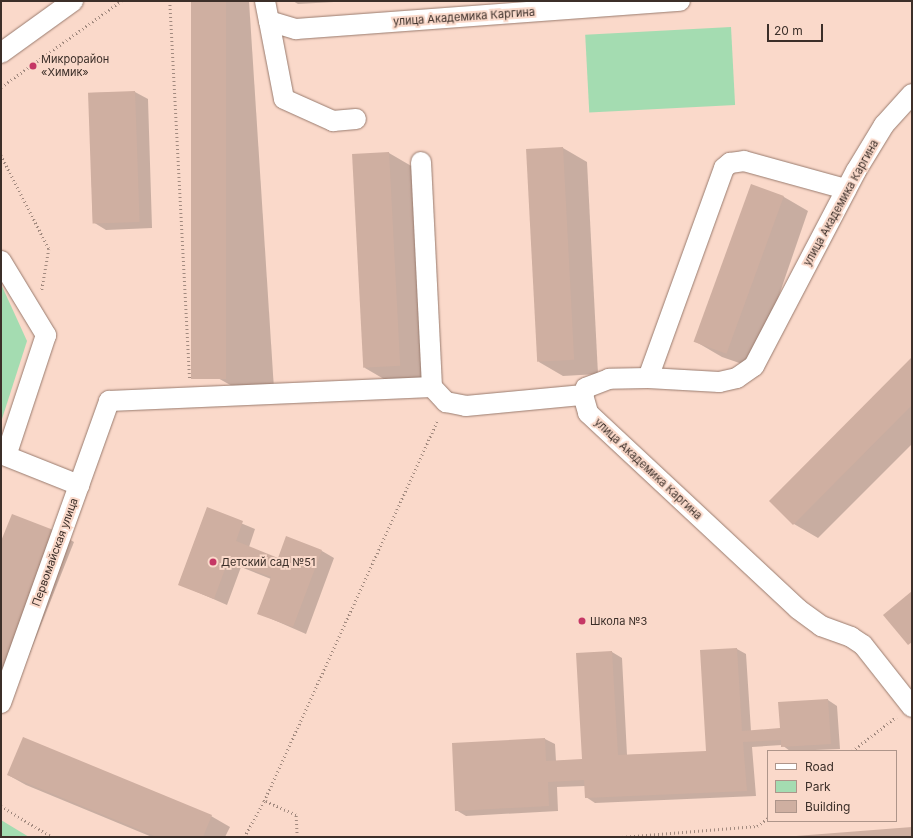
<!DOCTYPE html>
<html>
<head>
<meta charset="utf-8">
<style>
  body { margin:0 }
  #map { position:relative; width:913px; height:838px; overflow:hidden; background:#fad9ca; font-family:Inter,sans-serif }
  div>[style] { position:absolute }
  .green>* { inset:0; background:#a4dcb1; transform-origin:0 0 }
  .shadow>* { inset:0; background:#0003 }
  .building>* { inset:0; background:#cfafa1; transform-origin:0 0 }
  .path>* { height:2.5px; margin-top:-1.25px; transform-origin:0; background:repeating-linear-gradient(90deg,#a28a7f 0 1px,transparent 0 4px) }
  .roads { filter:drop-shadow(0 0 1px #997b6e) drop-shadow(0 0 1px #997b6e) }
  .minor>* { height:20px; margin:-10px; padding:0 10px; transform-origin:10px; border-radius:10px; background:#fff }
  .dots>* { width:11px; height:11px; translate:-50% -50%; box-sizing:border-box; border:2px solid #fad9ca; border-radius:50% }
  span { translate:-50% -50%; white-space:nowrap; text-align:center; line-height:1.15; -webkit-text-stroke:4px #fad9ca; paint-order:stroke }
  .street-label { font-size:11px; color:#3c2f29 }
  .poi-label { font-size:11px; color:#3c2f29 }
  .left { translate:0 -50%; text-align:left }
  .frame { position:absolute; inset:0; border:2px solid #3c2f29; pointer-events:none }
  .legend { position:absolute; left:767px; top:750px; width:130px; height:72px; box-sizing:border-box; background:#fad9ca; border:1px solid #ae958a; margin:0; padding:5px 7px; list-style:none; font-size:12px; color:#3c2f29 }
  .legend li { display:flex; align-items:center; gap:8px; height:20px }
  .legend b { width:20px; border:1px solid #ae958a }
  .scale { position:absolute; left:767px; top:24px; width:56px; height:18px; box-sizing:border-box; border:2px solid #3c2f29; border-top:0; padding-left:5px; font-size:12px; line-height:14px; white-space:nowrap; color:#3c2f29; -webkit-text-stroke:3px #fad9ca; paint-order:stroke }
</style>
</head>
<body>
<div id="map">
  <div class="green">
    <div style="left:731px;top:27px;width:78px;height:146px;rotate:87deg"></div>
    <div style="clip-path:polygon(1px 284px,27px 341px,1px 422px)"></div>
    <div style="clip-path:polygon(1px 820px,29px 837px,1px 837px)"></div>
  </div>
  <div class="shadow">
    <div style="clip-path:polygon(192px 1px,249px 1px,274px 389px,241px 391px,216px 377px)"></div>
    <div style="clip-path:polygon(293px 1px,352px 1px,298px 4px)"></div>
    <div style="clip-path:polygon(135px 92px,148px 99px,152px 228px,106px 230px,93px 222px,89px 93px)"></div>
    <div style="clip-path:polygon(563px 148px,587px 162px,598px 374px,563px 376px,539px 362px)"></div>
    <div style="clip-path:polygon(389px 153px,413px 167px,424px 380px,389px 382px,365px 368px)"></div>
    <div style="clip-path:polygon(752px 186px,784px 197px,808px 211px,754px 368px,722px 357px,698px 343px)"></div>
    <div style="clip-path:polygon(912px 359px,912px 444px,818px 538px,794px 524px,770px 501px)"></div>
    <div style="clip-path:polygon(207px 509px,255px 529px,249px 547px,278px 559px,322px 551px,334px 558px,306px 634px,258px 613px,271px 579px,241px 567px,227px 605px,179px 584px)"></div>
    <div style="clip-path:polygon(56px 532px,74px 542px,10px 703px,1px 699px,1px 544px)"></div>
    <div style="clip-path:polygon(737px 649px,746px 654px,751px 731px,781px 729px,828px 700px,837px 706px,840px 749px,790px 751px,782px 745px,752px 747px,756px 796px,595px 803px,586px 797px,585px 786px,557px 787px,558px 811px,466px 816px,456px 810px,545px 739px,555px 744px,556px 761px,583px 760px,612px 652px,622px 658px,627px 755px,708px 752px)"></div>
    <div style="clip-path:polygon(8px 775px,211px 816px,230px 827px,225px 837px,152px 837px,26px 785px)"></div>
  </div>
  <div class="building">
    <div style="left:191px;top:1px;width:35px;height:378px"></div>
    <div style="left:135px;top:91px;width:131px;height:47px;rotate:88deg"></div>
    <div style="left:563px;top:147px;width:213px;height:37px;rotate:87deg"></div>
    <div style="left:389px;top:152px;width:214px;height:37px;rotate:87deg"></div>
    <div style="left:751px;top:184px;width:35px;height:168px;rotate:20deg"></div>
    <div style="clip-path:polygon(912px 357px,912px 405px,793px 525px,769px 501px)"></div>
    <div style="clip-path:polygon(207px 507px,243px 521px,236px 541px,278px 558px,286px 536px,322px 550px,293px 627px,257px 614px,271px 577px,228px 561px,214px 599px,178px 585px)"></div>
    <div style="clip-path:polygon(12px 514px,56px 531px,1px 669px,1px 541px)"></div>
    <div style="clip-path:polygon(912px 591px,912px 642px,908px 645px,883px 615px)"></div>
    <div style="clip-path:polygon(737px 648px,742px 731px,780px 728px,778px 702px,828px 699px,831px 744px,781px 747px,781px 740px,743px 742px,747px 791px,585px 798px,584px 780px,548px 782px,549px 806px,455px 811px,452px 743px,545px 738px,546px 761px,582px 759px,576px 653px,612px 651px,618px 755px,706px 751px,700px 650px)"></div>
    <div style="clip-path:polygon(23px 737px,212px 815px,203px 837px,157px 837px,7px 775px)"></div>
    <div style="clip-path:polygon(912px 827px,912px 837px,796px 837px,796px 836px)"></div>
  </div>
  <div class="path">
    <div style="left:170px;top:1px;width:378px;rotate:87deg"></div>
    <div style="left:1px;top:87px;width:148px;rotate:-35.6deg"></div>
    <div style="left:1px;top:155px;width:106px;rotate:62.9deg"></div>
    <div style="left:49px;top:249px;width:42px;rotate:99.7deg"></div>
    <div style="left:852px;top:751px;width:56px;rotate:-37.7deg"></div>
    <div style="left:1px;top:806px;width:60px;rotate:31.3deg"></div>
    <div style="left:244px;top:837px;width:41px;rotate:-60.9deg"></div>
    <div style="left:297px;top:837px;width:22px;rotate:-93deg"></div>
    <div style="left:296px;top:815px;width:35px;rotate:-156deg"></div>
    <div style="left:264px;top:801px;width:419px;rotate:-65.5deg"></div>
    <div style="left:622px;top:837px;width:135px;rotate:-4.7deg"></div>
    <div style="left:757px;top:826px;width:14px;rotate:-36deg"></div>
  </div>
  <div class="roads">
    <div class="minor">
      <div style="left:265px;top:1px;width:20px;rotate:79deg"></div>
      <div style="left:269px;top:21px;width:28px;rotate:17deg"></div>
      <div style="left:296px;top:29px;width:385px;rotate:-4.2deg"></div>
      <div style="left:269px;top:21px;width:79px;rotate:79.1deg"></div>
      <div style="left:284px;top:99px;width:54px;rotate:24.2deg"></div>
      <div style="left:333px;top:121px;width:23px;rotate:-5deg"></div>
      <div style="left:1px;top:53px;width:89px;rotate:-35.8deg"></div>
      <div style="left:912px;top:94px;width:42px;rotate:132.1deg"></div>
      <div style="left:884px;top:125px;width:54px;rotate:121.3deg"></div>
      <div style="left:856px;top:171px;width:220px;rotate:117.6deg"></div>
      <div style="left:754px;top:366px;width:21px;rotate:145deg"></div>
      <div style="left:737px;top:378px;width:18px;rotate:167deg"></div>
      <div style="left:719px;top:382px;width:71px;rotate:-176.8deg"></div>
      <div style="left:648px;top:378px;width:39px;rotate:179deg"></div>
      <div style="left:609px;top:379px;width:25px;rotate:159deg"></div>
      <div style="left:586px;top:388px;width:8px;rotate:113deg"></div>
      <div style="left:583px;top:395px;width:19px;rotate:74deg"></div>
      <div style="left:588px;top:413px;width:287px;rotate:43deg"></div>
      <div style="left:798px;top:609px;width:29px;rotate:36deg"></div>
      <div style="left:821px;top:626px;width:32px;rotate:20deg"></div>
      <div style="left:851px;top:637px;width:14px;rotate:34deg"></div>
      <div style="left:863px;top:645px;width:79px;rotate:51.7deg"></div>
      <div style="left:421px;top:162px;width:225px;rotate:87.2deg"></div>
      <div style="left:1px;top:261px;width:87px;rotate:58.7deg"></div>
      <div style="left:46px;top:335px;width:127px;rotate:108.3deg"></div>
      <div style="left:6px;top:456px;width:79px;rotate:21.7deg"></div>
      <div style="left:648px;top:378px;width:223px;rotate:-70.1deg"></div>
      <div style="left:724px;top:168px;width:8px;rotate:-40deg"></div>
      <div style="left:730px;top:163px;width:14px;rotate:-8deg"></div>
      <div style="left:744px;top:161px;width:106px;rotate:15.4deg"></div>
      <div style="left:1px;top:703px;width:321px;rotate:-70.3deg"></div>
      <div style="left:109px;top:401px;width:323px;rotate:-2.5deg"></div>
      <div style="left:432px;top:387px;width:21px;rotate:47deg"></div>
      <div style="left:446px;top:402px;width:20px;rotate:11deg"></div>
      <div style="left:466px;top:406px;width:118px;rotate:-5.4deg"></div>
    </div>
  </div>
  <div class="dots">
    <div style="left:33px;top:66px;background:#c53765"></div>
    <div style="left:213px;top:562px;background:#c53765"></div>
    <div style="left:582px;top:621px;background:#c53765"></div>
  </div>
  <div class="street-label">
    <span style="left:464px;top:17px;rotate:-4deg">улица Академика Каргина</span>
    <span style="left:841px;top:203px;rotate:-61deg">улица Академика Каргина</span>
    <span style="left:648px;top:469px;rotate:43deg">улица Академика Каргина</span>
    <span style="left:55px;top:552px;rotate:-70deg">Первомайская улица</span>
  </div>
  <div class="poi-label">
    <span class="left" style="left:41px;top:66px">Микрорайон<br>«Химик»</span>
    <span class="left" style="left:221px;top:562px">Детский сад №51</span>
    <span class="left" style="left:590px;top:621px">Школа №3</span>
  </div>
  <div class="frame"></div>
  <ul class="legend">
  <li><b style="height:5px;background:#fff"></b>Road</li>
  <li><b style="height:11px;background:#a4dcb1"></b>Park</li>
  <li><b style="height:11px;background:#cfafa1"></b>Building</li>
  </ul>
  <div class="scale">20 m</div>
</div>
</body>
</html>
